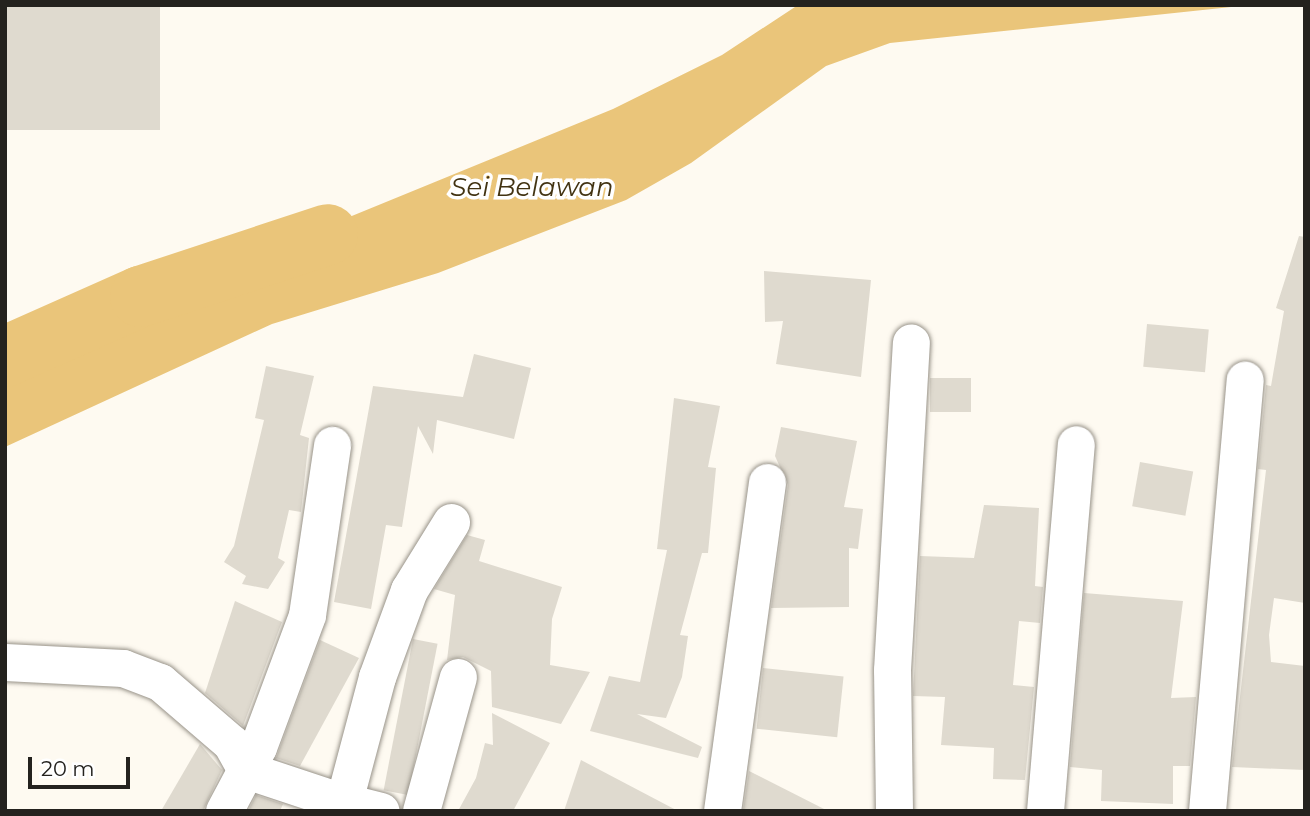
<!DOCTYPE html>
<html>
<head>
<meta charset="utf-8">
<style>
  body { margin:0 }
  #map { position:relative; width:1310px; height:816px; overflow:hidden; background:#fefaf1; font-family:Montserrat,sans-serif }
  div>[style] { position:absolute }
  .water>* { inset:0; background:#eac57a }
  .river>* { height:61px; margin:-30.5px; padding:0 30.5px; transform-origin:30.5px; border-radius:30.5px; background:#eac57a }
  .building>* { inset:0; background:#dfdacf; transform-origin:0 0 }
  .roads { filter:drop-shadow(0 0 2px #989389) drop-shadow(0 0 2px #989389) }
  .street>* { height:37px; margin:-18.5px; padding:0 18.5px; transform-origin:18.5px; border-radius:18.5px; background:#fff }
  span { translate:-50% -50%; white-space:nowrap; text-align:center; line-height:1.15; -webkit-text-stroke:7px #fff; paint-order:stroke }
  .water-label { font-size:26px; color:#423312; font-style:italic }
  .frame { position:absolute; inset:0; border:7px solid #24221e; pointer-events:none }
  .scale { position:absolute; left:28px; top:757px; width:102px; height:32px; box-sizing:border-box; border:4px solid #24221e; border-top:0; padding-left:9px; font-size:21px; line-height:24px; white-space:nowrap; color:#24221e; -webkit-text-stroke:5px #fff; paint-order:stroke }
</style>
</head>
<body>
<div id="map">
  <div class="water">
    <div style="clip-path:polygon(798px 5px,1250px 5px,890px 43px,826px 66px,691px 163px,626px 200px,438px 273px,272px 324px,5px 447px,5px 358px,613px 109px,722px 55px)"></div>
  </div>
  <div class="river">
    <div style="left:5px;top:356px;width:148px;rotate:-24deg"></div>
    <div style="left:140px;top:296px;width:197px;rotate:-18.3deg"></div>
  </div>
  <div class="building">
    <div style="left:5px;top:5px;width:155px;height:125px"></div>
    <div style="clip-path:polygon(1299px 236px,1305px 237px,1305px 603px,1274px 598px,1269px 635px,1271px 662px,1305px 666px,1305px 770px,1232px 767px,1266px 470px,1258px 469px,1266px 385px,1271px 386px,1284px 311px,1276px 308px)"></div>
    <div style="clip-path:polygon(764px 271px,871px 280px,861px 377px,776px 364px,783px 321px,765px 322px)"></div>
    <div style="left:1147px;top:324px;width:62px;height:43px;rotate:5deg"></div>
    <div style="clip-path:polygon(474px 354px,531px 368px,514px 439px,437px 420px,433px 454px,418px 426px,402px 527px,386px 525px,371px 609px,334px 602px,373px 386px,463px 397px)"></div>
    <div style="clip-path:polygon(266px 366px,314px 376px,300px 435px,309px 438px,301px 512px,289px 510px,278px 558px,285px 562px,268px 589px,242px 584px,246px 576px,224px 562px,234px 546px,264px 420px,255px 418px)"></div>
    <div style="left:930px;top:378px;width:41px;height:34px"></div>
    <div style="clip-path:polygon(674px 398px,720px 406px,708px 467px,716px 468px,708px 553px,702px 553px,680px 635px,688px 636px,682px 677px,666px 718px,637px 714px,702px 747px,698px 758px,590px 731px,609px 676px,640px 682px,667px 550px,657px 549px)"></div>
    <div style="clip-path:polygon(781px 427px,857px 441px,844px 507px,863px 509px,858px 549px,849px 548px,849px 607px,771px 608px,788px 485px,775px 456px)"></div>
    <div style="left:1140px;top:462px;width:54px;height:45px;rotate:10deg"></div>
    <div style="clip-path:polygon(984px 505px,1039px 508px,1035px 586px,1043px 587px,1040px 623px,1019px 621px,1013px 685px,1034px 687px,1025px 780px,993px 779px,994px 748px,941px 745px,945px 697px,913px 696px,920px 556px,974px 558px)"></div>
    <div style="clip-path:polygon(467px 535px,485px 540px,479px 561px,562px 587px,552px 619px,550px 665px,590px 672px,561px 724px,492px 707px,491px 671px,463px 657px,447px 660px,455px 595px,434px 589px)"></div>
    <div style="clip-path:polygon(1084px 593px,1183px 601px,1171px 698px,1196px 697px,1190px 766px,1173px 766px,1173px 804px,1101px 801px,1102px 770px,1070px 767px)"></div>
    <div style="clip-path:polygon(235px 601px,282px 622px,243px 726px,205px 693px)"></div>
    <div style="left:413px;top:639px;width:25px;height:154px;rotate:11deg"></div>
    <div style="clip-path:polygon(320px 640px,359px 658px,300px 766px,276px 758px)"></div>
    <div style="left:763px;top:668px;width:81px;height:61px;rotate:6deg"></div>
    <div style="clip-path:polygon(492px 713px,550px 743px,513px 811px,458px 811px,476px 778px,485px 743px,493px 745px)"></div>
    <div style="clip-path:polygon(200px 744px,222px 770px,203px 811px,161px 811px)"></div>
    <div style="clip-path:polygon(581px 760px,678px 811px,564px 811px)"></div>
    <div style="clip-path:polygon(749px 771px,828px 811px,743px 811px)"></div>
    <div style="clip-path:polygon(256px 795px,283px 804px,280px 811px,248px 811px)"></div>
  </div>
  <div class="roads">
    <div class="street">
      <div style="left:5px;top:662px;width:118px;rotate:2.9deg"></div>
      <div style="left:123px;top:668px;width:40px;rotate:21deg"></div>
      <div style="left:160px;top:682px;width:94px;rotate:40.7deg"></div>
      <div style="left:231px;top:743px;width:31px;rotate:61deg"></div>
      <div style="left:246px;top:770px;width:92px;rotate:18.4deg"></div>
      <div style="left:344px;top:801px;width:128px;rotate:-75.1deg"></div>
      <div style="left:377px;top:677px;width:93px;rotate:-69.8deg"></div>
      <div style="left:409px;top:590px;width:80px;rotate:-58.3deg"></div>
      <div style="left:328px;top:810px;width:12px;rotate:-66deg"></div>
      <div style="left:333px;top:799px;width:49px;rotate:14deg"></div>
      <div style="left:224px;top:811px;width:72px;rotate:-62deg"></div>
      <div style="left:258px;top:747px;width:141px;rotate:-69.6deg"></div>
      <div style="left:307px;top:615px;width:172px;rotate:-81.6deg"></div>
      <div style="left:421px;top:811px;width:139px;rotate:-74.6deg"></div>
      <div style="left:722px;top:811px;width:332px;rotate:-82.2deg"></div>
      <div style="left:894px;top:811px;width:141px;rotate:-90.8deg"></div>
      <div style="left:892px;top:670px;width:328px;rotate:-86.7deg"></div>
      <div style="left:1045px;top:811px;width:368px;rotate:-85.2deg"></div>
      <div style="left:1207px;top:811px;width:433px;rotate:-85deg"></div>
    </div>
  </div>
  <div class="water-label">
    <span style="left:532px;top:188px">Sei Belawan</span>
  </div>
  <div class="frame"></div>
  <div class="scale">20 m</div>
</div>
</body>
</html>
